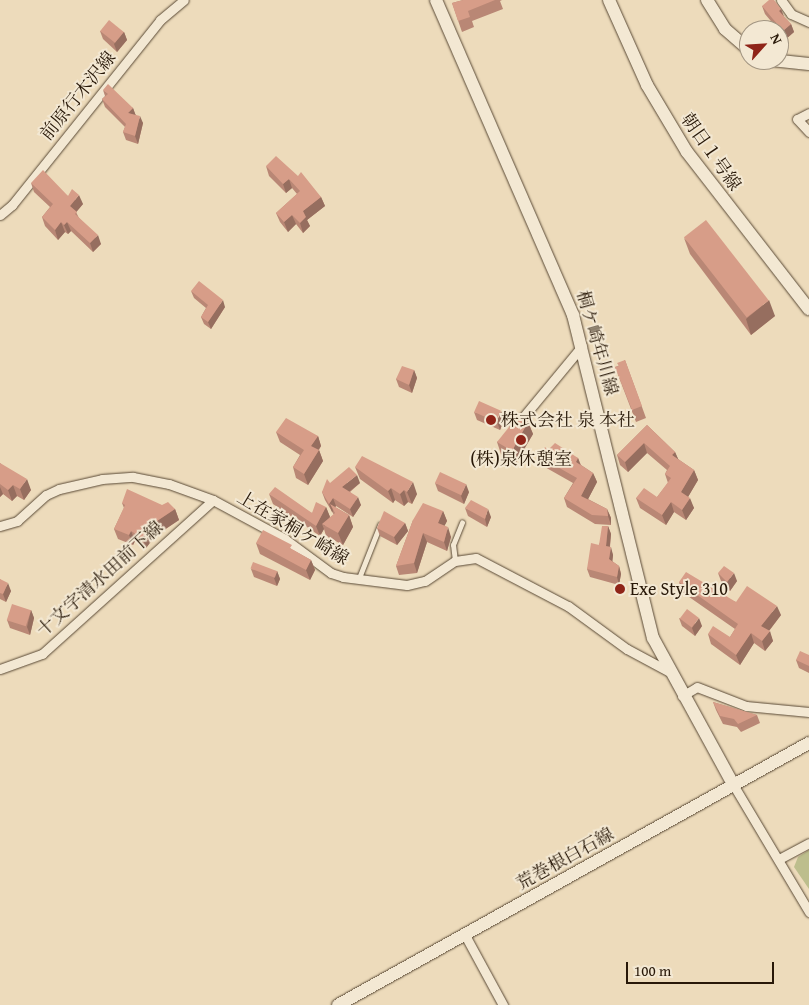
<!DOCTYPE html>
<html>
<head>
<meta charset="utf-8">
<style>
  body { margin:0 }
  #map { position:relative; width:809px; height:1005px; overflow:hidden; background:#eddbbb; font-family:"Gentium Book Plus","Noto Serif JP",serif }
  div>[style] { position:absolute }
  .green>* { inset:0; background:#bdbe8d }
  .roads { filter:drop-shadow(0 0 1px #594935) drop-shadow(0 0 1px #594935) }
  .lane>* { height:4.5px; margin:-2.25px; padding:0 2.25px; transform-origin:2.25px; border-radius:2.25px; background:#f3e8d3 }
  .street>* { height:9px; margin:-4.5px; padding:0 4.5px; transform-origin:4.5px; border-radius:4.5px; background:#f3e8d3 }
  .secondary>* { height:12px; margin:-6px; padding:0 6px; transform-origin:6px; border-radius:6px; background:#f3e8d3 }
  .wall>* { inset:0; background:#b98775 }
  .shaded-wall>* { inset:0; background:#966e5f }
  .building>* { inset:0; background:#d79d88; transform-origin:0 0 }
  .dots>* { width:14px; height:14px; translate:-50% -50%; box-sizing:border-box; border:2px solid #f3e8d3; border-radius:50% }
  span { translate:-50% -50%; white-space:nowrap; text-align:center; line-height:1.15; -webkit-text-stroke:4px #f3e8d3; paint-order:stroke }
  .street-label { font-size:18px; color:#281808 }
  .poi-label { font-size:18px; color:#281808 }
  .left { translate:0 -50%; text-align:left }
  .north { position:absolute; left:739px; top:20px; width:50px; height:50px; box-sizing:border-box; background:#f3e8d3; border:1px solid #a29582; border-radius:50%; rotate:64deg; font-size:14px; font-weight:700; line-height:20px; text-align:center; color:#281808 }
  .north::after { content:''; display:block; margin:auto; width:18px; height:22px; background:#8f2418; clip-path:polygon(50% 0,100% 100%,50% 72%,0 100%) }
  .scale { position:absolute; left:626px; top:962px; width:148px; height:22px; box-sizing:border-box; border:2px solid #281808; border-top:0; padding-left:6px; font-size:15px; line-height:18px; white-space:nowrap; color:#281808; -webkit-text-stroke:4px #f3e8d3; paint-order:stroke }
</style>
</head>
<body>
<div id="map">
  <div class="green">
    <div style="clip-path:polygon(809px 850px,809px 889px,794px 867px,798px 857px)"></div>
  </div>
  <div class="roads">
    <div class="lane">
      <div style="left:455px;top:561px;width:16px;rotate:-97deg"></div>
      <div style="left:453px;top:545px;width:24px;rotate:-68deg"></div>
      <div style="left:359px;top:578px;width:57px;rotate:-68.4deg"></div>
    </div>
    <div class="street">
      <div style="left:781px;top:0;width:17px;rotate:54deg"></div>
      <div style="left:791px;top:14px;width:20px;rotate:24deg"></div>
      <div style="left:809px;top:113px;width:13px;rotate:153deg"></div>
      <div style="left:797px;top:119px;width:18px;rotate:47deg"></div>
      <div style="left:0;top:215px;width:16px;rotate:-40deg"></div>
      <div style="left:12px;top:205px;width:237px;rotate:-51.3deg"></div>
      <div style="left:160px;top:20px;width:31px;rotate:-40deg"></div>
      <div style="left:515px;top:427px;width:105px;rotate:-50.4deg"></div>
      <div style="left:0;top:526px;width:18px;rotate:-16deg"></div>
      <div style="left:17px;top:521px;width:39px;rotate:-42deg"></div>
      <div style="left:46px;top:495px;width:14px;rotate:-25deg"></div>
      <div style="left:59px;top:489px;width:44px;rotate:-13.1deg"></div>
      <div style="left:102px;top:479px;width:31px;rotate:-4deg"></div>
      <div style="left:133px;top:477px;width:37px;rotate:11deg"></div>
      <div style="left:169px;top:484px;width:47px;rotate:20deg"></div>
      <div style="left:213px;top:500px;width:82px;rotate:28.4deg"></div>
      <div style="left:285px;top:539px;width:57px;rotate:36.5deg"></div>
      <div style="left:331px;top:573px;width:13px;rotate:18deg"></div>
      <div style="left:343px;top:577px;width:64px;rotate:7.1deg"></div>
      <div style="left:407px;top:585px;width:18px;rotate:-13deg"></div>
      <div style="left:425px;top:581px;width:36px;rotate:-34deg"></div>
      <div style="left:455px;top:561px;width:21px;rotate:-8deg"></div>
      <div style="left:476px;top:558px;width:104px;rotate:27.6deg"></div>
      <div style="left:568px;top:606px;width:73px;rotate:36.1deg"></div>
      <div style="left:627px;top:649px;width:47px;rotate:28.2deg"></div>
      <div style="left:0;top:669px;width:45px;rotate:-19.7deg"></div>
      <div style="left:42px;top:654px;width:230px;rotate:-42deg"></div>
      <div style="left:682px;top:696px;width:17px;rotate:-31deg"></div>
      <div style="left:697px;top:687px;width:53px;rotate:21.2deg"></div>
      <div style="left:746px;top:706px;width:63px;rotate:5.4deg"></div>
      <div style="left:734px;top:786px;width:147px;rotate:59.2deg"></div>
      <div style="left:779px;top:859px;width:34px;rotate:-28deg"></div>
      <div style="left:465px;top:935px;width:80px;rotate:61.5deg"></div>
    </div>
    <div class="secondary">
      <div style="left:436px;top:0;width:344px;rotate:66.5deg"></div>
      <div style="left:573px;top:315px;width:333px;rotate:76.1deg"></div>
      <div style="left:653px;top:638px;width:169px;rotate:61.3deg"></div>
      <div style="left:609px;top:0;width:93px;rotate:65.9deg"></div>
      <div style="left:647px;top:85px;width:78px;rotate:59.2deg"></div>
      <div style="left:687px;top:152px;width:199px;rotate:52.2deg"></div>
      <div style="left:707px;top:0;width:34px;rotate:58deg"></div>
      <div style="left:725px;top:29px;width:32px;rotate:41deg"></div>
      <div style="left:771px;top:60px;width:38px;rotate:6deg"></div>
      <div style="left:338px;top:1005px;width:539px;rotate:-29.09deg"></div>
    </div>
  </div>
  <div class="wall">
    <div style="clip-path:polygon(463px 0,502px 0,500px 1px,503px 9px,472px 21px,474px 27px,462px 32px,452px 3px)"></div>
    <div style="clip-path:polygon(762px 6px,781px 9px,784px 17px,791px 24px,794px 32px,786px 39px,765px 14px)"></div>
    <div style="clip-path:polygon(100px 31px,124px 32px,127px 40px,117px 52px,103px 39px)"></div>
    <div style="clip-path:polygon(103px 90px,133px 108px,135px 114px,143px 123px,138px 144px,126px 140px,123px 132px,125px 127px,105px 107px,102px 99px,105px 96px)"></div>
    <div style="clip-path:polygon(266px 166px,321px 197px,325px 206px,307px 220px,310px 226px,303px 233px,296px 224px,288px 232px,280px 222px,276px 213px,297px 194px,292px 188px,286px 193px,269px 176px)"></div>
    <div style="clip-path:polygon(31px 183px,68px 196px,83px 204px,76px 212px,79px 218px,101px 244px,93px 252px,71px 231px,68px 234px,65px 232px,58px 240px,45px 226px,42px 217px,50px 207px,34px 192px)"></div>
    <div style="clip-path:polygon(684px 238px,775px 316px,751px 335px,690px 254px)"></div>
    <div style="clip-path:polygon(191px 291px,225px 307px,211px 329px,204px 324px,201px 317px,206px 308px,194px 298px)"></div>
    <div style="clip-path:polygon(625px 360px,646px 418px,636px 422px,615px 367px,618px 366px)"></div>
    <div style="clip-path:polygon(414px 370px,417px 378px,412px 393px,399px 387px,396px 379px)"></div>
    <div style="clip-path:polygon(474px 412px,504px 419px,500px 430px,477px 420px)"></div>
    <div style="clip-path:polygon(528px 422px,533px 434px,516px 463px,501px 454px,497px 442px)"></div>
    <div style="clip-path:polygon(647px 425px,675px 452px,678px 459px,694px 470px,698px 480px,688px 497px,694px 508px,686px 520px,674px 512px,666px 525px,640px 508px,636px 498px,657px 497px,668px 483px,665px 474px,667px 470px,647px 453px,628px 472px,620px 465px,617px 455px)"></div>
    <div style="clip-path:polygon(276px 432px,318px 436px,321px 446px,319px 450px,323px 461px,308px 485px,296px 478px,293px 467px,300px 455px,280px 442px)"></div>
    <div style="clip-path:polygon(548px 450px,578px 458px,581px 465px,593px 473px,597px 482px,588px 499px,607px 509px,611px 518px,611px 525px,595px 524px,567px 507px,564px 498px,573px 483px,543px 466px,540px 457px)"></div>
    <div style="clip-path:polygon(0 463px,31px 490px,24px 500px,17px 496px,12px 501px,3px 494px,0 497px)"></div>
    <div style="clip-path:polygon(355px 467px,417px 494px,412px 504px,408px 502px,404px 506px,395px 500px,393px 503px,360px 479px)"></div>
    <div style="clip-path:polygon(330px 483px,360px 483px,350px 492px,361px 505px,353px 517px,336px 506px,335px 507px,349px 515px,353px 527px,343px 545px,326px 536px,324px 529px,320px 536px,273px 504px,269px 494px,312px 513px,326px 507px,330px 517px,329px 518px,334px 515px,325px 500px,322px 492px)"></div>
    <div style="clip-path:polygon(435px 483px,469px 492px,464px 504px,438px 491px)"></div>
    <div style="clip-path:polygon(122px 503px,162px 505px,175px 509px,179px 520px,155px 536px,146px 548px,135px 541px,133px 545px,118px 539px,114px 529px,124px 508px)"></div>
    <div style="clip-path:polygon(465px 508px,491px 517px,487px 527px,468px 516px)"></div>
    <div style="clip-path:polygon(443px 511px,447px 521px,444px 526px,451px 537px,447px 551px,427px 542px,417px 573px,399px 575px,396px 566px,413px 520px)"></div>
    <div style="clip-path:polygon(405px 523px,408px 531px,397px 545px,380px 536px,377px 528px)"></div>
    <div style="clip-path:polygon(608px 526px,611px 534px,610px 547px,613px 555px,612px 561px,619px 566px,621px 574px,619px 585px,590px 577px,587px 569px)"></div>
    <div style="clip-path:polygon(256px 543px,293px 550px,311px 560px,315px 570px,310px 580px,260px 554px)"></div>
    <div style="clip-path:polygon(251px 569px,277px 571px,280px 579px,277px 586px,254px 577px)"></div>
    <div style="clip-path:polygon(718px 573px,737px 581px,730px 591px,721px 581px)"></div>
    <div style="clip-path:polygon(0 579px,11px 591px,6px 602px,0 599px)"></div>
    <div style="clip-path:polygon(679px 582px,736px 602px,781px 615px,769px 631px,773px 641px,765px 651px,754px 643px,740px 665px,711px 644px,708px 634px,730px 637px,735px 629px,682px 592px)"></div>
    <div style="clip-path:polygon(31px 610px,34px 618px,30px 635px,10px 628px,7px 620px)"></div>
    <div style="clip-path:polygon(679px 618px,702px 626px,695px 636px,682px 626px)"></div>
    <div style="clip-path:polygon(809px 655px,809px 673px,799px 668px,796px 660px)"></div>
    <div style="clip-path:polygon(713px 702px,757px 715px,760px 723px,741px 732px,737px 727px,723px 724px,716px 710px)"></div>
  </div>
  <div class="shaded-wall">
    <div style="clip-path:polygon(781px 9px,784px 17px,779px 11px)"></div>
    <div style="clip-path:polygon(791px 24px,794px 32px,786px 39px,783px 31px)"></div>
    <div style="clip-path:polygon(124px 32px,127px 40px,117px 52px,114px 44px)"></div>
    <div style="clip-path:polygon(133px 108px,136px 116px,128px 113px)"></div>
    <div style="clip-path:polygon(140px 116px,143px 123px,138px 144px,135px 136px)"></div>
    <div style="clip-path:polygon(289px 179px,292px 188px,286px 193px,283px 184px)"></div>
    <div style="clip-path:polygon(79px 195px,83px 204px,73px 216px,70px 206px)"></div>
    <div style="clip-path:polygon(321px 197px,325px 206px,307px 220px,310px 226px,303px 233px,300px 223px,303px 211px)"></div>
    <div style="clip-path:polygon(292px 215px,296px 224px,288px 232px,284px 222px)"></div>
    <div style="clip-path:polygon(61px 222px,65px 232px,58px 240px,55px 230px)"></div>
    <div style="clip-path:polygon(67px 222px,71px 231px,68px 234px,64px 225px)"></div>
    <div style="clip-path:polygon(98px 235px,101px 244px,93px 252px,90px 243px)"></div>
    <div style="clip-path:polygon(223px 300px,225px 307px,211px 329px,208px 322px)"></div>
    <div style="clip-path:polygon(769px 300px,775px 316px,751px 335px,746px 319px)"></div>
    <div style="clip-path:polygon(414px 370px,417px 378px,412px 393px,409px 385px)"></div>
    <div style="clip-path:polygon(501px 411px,504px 419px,500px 430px,497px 422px)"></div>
    <div style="clip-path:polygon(528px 422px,533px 434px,516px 463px,512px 451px)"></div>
    <div style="clip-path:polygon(318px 436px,321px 446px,314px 456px,311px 446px)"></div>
    <div style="clip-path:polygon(644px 443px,647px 453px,628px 472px,625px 462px)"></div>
    <div style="clip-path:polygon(319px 450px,323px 461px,308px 485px,304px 474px)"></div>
    <div style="clip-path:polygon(675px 452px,679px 461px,672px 455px)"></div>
    <div style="clip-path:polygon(578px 458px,581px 467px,576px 462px)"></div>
    <div style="clip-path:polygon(694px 470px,698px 480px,685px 502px,681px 492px)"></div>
    <div style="clip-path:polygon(593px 473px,597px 482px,585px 505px,581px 496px)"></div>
    <div style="clip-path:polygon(357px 475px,360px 483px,345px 495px,342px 487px)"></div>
    <div style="clip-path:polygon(27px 479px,31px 490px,24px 500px,20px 489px)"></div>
    <div style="clip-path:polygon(413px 482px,417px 494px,412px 504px,407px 492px)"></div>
    <div style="clip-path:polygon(466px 484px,469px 492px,464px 504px,461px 496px)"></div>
    <div style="clip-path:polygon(13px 485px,17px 496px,12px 501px,8px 490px)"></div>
    <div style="clip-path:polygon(0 487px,3px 494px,0 497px)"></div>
    <div style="clip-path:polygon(391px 488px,395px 500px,393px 503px,388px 491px)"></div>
    <div style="clip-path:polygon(404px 490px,408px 502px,404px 506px,400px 494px)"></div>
    <div style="clip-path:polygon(358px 497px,361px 505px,353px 517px,350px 509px)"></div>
    <div style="clip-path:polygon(333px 498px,336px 506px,333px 510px,330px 504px,333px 511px,332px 512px,329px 504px)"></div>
    <div style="clip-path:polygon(690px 498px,694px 508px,686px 520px,682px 510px)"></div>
    <div style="clip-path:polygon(671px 502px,674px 512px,666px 525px,662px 515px)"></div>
    <div style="clip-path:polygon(326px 507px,330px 517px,325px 526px,322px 524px,324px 529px,320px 536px,316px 526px)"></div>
    <div style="clip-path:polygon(175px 509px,179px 520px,155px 536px,146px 548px,142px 538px,151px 525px)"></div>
    <div style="clip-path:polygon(488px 509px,491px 517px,487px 527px,485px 519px)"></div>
    <div style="clip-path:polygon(607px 509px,611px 518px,611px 525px,608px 516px)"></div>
    <div style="clip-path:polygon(443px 511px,447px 521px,441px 533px,438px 523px)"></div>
    <div style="clip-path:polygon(349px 515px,353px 527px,343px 545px,338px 533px)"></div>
    <div style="clip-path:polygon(405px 523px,408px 531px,397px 545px,394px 537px)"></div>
    <div style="clip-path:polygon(608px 526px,611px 534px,609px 554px,606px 546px)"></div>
    <div style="clip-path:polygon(448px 527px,451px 537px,447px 551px,444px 542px)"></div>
    <div style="clip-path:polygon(131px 531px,135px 541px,133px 545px,129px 535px)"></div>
    <div style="clip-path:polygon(423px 533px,427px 542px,417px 573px,414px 563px)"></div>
    <div style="clip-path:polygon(611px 547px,613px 555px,612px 566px,609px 559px)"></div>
    <div style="clip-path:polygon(311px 560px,315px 570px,310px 580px,306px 570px)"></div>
    <div style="clip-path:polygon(619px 566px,621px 574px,619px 585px,617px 577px)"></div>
    <div style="clip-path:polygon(277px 571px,280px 579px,277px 586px,274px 578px)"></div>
    <div style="clip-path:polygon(734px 573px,737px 581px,730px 591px,727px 582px)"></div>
    <div style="clip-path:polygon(8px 583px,11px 591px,6px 602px,3px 594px)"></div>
    <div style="clip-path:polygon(777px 606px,781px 615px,765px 636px,761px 626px)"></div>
    <div style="clip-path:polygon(31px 610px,34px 618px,30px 635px,27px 627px)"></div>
    <div style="clip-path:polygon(699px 618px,702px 626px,695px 636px,692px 628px)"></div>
    <div style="clip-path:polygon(770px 631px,773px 641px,765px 651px,762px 641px)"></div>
    <div style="clip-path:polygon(751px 633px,754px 643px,740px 665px,736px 655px)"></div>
  </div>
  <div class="building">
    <div style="clip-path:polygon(463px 0,495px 0,468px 11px,470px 17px,458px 21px,452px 3px)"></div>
    <div style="clip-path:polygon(769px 0,774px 0,781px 9px,779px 11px,791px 24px,783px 31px,762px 6px)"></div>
    <div style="left:109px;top:20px;width:19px;height:14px;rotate:39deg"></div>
    <div style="clip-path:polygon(108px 84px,133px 108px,128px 113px,140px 116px,135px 136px,123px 132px,126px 124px,102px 99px,108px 94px,103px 90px)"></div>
    <div style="clip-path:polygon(276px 156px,298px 176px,301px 172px,321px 197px,303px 211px,306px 217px,300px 223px,292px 215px,284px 222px,276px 213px,300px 191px,289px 179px,283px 184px,266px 166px)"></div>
    <div style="clip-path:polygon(43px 170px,68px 196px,72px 189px,79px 195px,70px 206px,77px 212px,75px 214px,98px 235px,90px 243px,67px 222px,64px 225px,61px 222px,55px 230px,42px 217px,53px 204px,31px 183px)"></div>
    <div style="left:706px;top:220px;width:102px;height:28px;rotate:52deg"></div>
    <div style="clip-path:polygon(199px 281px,223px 300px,208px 322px,201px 317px,208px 305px,191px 291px)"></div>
    <div style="clip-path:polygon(625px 360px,642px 406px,632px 410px,615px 367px,619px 366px,617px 363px)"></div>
    <div style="clip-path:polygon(402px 366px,414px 370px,409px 385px,396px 379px)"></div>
    <div style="left:479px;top:401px;width:24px;height:12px;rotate:24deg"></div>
    <div style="clip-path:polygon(518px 416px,528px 422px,512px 451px,497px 442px)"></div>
    <div style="clip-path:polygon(286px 418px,318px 436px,311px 446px,319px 450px,304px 474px,293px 467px,304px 450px,276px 432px)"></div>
    <div style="clip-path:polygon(647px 425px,675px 452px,672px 455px,694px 470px,681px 492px,690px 498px,682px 510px,671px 502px,662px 515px,636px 498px,644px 488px,657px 497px,671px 478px,665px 474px,670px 466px,644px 443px,625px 462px,617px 455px)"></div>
    <div style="clip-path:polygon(555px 443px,578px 458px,576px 462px,593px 473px,581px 496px,607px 509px,608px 516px,592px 515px,564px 498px,577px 478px,540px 457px,545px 447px,548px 450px)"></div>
    <div style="clip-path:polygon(362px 456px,413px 482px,407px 492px,404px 490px,400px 494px,391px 488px,388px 491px,355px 467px)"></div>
    <div style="clip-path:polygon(0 463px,27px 479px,20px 489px,13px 485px,8px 490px,0 484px)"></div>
    <div style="clip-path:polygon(349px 467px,357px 475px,342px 487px,358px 497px,350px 509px,333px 498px,329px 504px,322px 492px,327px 479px,330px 483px)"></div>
    <div style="left:440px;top:472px;width:29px;height:12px;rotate:25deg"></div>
    <div style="clip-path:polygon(275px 487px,312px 513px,316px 502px,326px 507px,316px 526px,269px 494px)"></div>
    <div style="clip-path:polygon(127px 489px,162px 505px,168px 502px,175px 509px,151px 525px,142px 538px,131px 531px,129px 535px,114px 529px,125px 505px,122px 503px)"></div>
    <div style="clip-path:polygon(471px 500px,488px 509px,485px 519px,465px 508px)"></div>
    <div style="clip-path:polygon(423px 503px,443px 511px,438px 523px,448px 527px,444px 542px,423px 533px,414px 563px,396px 566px,413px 520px)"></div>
    <div style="clip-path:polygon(330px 504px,349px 515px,338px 533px,322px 524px,335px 513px)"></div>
    <div style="clip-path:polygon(384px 511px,405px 523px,394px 537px,377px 528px)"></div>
    <div style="clip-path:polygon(602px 526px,608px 526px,606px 546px,611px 547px,609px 559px,619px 566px,617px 577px,587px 569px,591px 543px,599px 545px)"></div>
    <div style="clip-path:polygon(263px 530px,292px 545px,290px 548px,311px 560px,306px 570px,256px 543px)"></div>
    <div style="left:253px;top:562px;width:26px;height:7px;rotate:21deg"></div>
    <div style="clip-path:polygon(724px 566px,734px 573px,727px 582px,718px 573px)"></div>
    <div style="clip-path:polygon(686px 572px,736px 602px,747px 586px,777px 606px,761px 626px,770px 631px,762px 641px,751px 633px,736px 655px,708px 634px,713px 626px,730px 637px,738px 624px,679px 582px)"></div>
    <div style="clip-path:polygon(0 579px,8px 583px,3px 594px,0 593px)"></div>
    <div style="left:12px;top:604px;width:20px;height:17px;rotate:18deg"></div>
    <div style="left:687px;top:609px;width:15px;height:12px;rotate:37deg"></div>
    <div style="clip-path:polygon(800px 651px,809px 655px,809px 666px,796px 660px)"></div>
    <div style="clip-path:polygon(713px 702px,757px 715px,738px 724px,734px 719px,720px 716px)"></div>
  </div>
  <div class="dots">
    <div style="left:491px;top:420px;background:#8f2418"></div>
    <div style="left:521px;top:440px;background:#8f2418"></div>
    <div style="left:620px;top:589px;background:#8f2418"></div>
  </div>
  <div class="street-label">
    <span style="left:78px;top:96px;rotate:-51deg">前原行木沢線</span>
    <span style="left:711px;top:152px;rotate:55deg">朝日１号線</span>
    <span style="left:597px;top:343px;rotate:74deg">桐ケ崎年川線</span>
    <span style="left:293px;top:528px;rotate:31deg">上在家桐ケ崎線</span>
    <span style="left:100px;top:579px;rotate:-42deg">十文字清水田前下線</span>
    <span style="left:565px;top:859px;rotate:-29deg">荒巻根白石線</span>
  </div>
  <div class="poi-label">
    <span class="left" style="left:501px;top:420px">株式会社 泉 本社</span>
    <span style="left:521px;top:459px">(株)泉休憩室</span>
    <span class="left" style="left:630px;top:589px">Exe Style 310</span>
  </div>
  <div class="north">N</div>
  <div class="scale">100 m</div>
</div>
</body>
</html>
